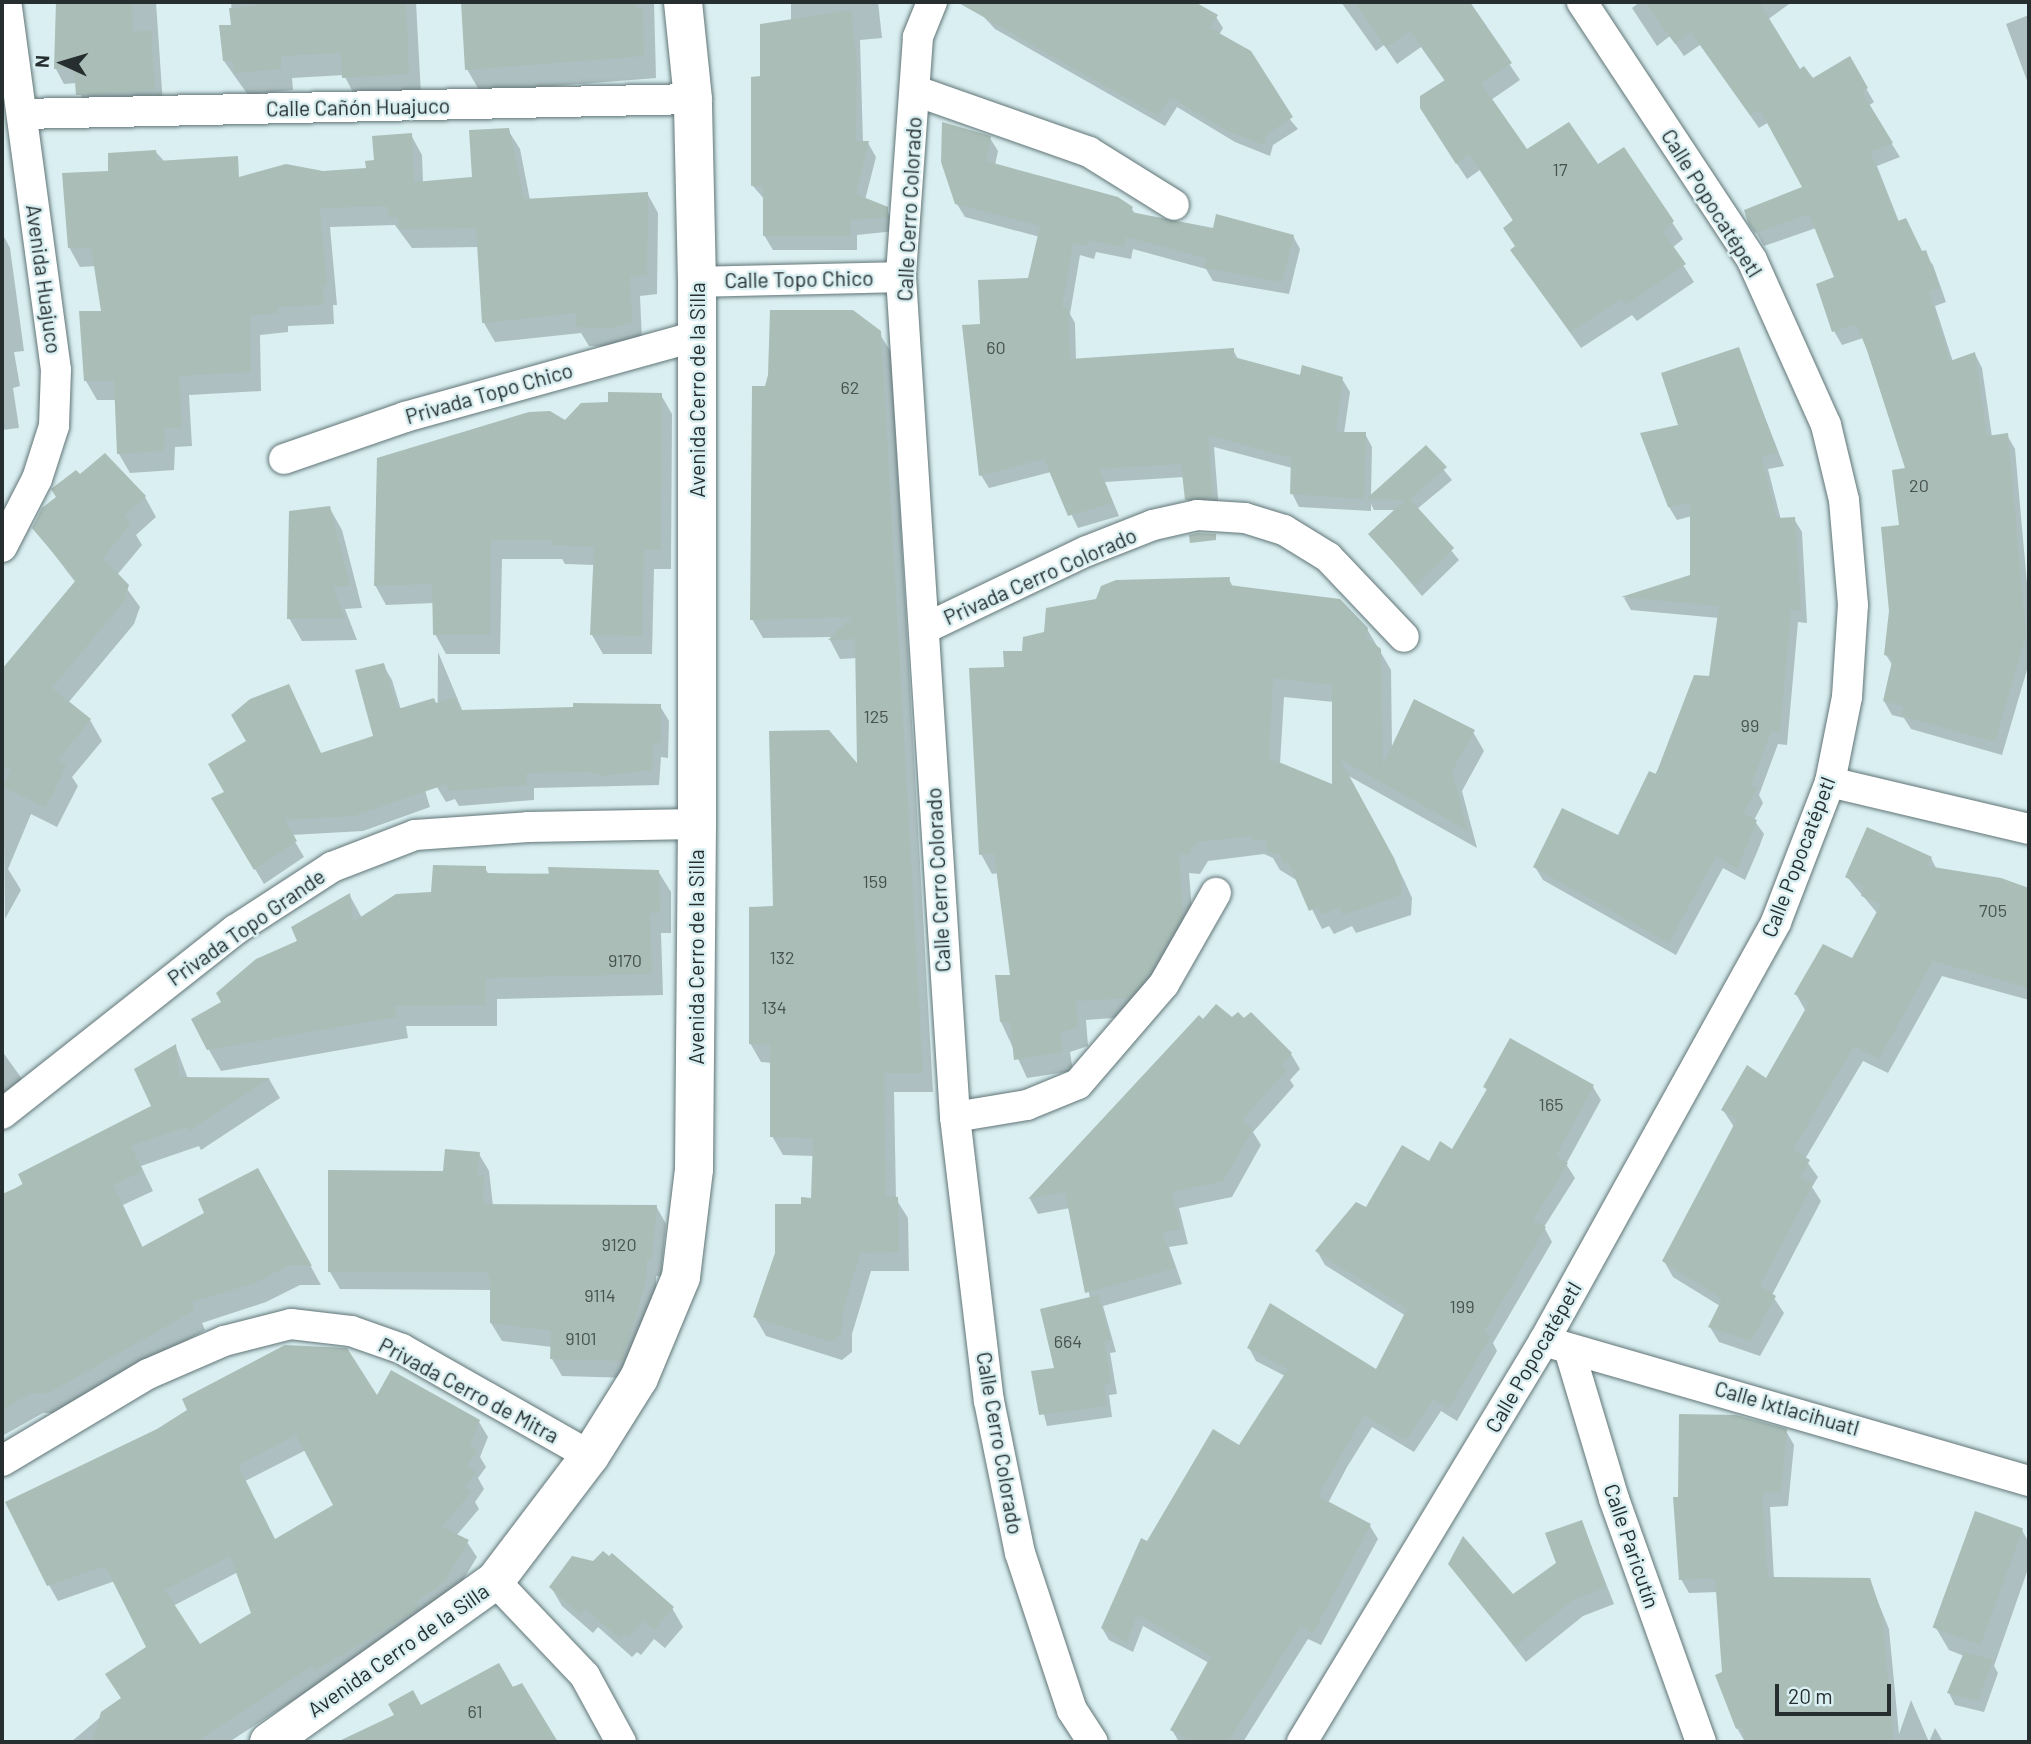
<!DOCTYPE html>
<html>
<head>
<meta charset="utf-8">
<style>
  body { margin:0 }
  #map { position:relative; width:2031px; height:1744px; overflow:hidden; background:#d9eff1; font-family:Barlow,sans-serif }
  div>[style] { position:absolute }
  .shadow>* { inset:0; background:#0003 }
  .building>* { inset:0; background:#aabeb7; transform-origin:0 0 }
  .roads { filter:drop-shadow(0 0 2px #627577) drop-shadow(0 0 2px #627577) }
  .street>* { height:30px; margin:-15px; padding:0 15px; transform-origin:15px; border-radius:15px; background:#fff }
  .secondary>* { height:38px; margin:-19px; padding:0 19px; transform-origin:19px; border-radius:19px; background:#fff }
  span { translate:-50% -50%; white-space:nowrap; text-align:center; line-height:1.15; -webkit-text-stroke:5px #d9eff1; paint-order:stroke }
  .number-label { font-size:18px; color:#475251 }
  .number-label span { -webkit-text-stroke-width:0 }
  .street-label { font-size:21px; color:#262e2f }
  .frame { position:absolute; inset:0; border:4px solid #262e2f; pointer-events:none }
  .north { position:absolute; left:28px; top:28px; width:70px; height:70px; -webkit-text-stroke:5px #d9eff1; paint-order:stroke; rotate:274deg; font-size:19px; font-weight:700; line-height:28px; text-align:center; color:#262e2f }
  .north::after { content:''; display:block; margin:auto; width:24px; height:32px; background:#262e2f; clip-path:polygon(50% 0,100% 100%,50% 72%,0 100%) }
  .scale { position:absolute; left:1775px; top:1684px; width:116px; height:32px; box-sizing:border-box; border:4px solid #262e2f; border-top:0; padding-left:9px; font-size:21px; line-height:24px; white-space:nowrap; color:#262e2f; -webkit-text-stroke:5px #d9eff1; paint-order:stroke }
</style>
</head>
<body>
<div id="map">
  <div class="shadow">
    <div style="clip-path:polygon(57px 2px,156px 2px,163px 105px,86px 110px,77px 83px,64px 84px,56px 69px)"></div>
    <div style="clip-path:polygon(231px 2px,416px 2px,421px 95px,357px 100px,344px 75px,292px 78px,293px 90px,248px 95px,224px 61px,233px 27px)"></div>
    <div style="clip-path:polygon(463px 2px,654px 2px,656px 78px,480px 92px,467px 69px)"></div>
    <div style="clip-path:polygon(791px 2px,878px 2px,882px 38px,860px 40px,863px 143px,868px 143px,876px 157px,865px 200px,887px 209px,895px 231px,857px 235px,857px 250px,773px 250px,764px 235px,765px 200px,752px 185px,761px 78px,791px 25px)"></div>
    <div style="clip-path:polygon(970px 2px,1162px 2px,1172px 7px,1175px 2px,1192px 2px,1216px 17px,1223px 28px,1219px 35px,1298px 129px,1273px 145px,1270px 156px,1235px 142px,1177px 107px,1165px 126px,995px 29px)"></div>
    <div style="clip-path:polygon(1341px 2px,1468px 2px,1520px 80px,1491px 100px,1526px 151px,1597px 166px,1624px 149px,1683px 239px,1672px 248px,1694px 282px,1637px 321px,1632px 315px,1581px 348px,1512px 251px,1517px 248px,1514px 222px,1480px 170px,1467px 179px,1432px 126px,1445px 81px,1421px 47px,1397px 64px,1384px 45px,1376px 51px)"></div>
    <div style="clip-path:polygon(1640px 2px,1792px 2px,1767px 20px,1799px 72px,1813px 80px,1849px 59px,1874px 102px,1868px 106px,1900px 157px,1877px 166px,1899px 222px,1933px 265px,1946px 302px,1935px 306px,1953px 362px,1975px 354px,1982px 368px,1992px 437px,2007px 435px,2015px 449px,2029px 606px,2029px 663px,2002px 755px,1911px 729px,1904px 718px,1892px 715px,1884px 701px,1893px 666px,1886px 655px,1907px 469px,1863px 338px,1842px 345px,1834px 331px,1818px 285px,1837px 278px,1816px 228px,1764px 246px,1750px 222px,1804px 188px,1769px 122px,1759px 128px,1700px 45px,1684px 56px,1670px 36px,1657px 46px,1632px 8px)"></div>
    <div style="clip-path:polygon(2029px 15px,2029px 86px,2006px 24px)"></div>
    <div style="clip-path:polygon(508px 130px,520px 149px,530px 200px,647px 193px,658px 213px,657px 294px,640px 296px,642px 341px,624px 347px,589px 346px,581px 333px,495px 342px,484px 323px,479px 247px,412px 248px,395px 225px,330px 227px,337px 305px,333px 305px,334px 324px,288px 326px,288px 332px,260px 335px,261px 391px,189px 395px,192px 446px,175px 447px,174px 470px,130px 473px,119px 454px,116px 400px,97px 400px,86px 381px,103px 313px,96px 266px,80px 267px,69px 247px,110px 172px,155px 151px,183px 182px,368px 170px,411px 135px,422px 155px,423px 183px,474px 178px)"></div>
    <div style="clip-path:polygon(990px 138px,998px 151px,995px 165px,1131px 208px,1136px 215px,1214px 230px,1293px 236px,1300px 249px,1289px 294px,1213px 281px,1206px 269px,1133px 249px,1131px 259px,1096px 252px,1094px 259px,1080px 255px,1070px 314px,1075px 323px,1076px 361px,1233px 350px,1239px 361px,1301px 377px,1342px 379px,1350px 392px,1344px 433px,1365px 434px,1372px 447px,1371px 496px,1425px 447px,1452px 480px,1417px 509px,1459px 560px,1422px 596px,1370px 534px,1397px 510px,1374px 510px,1371px 504px,1371px 511px,1299px 507px,1292px 493px,1292px 468px,1214px 447px,1219px 511px,1194px 512px,1187px 499px,1184px 477px,1105px 482px,1119px 516px,1078px 528px,1051px 472px,989px 488px,981px 475px,982px 326px,1029px 280px,1040px 237px,965px 217px,957px 204px)"></div>
    <div style="clip-path:polygon(2px 233px,10px 248px,24px 351px,14px 352px,20px 386px,13px 388px,19px 428px,2px 430px)"></div>
    <div style="clip-path:polygon(879px 333px,891px 352px,933px 1092px,894px 1092px,896px 1199px,908px 1218px,909px 1271px,871px 1271px,852px 1334px,852px 1352px,842px 1360px,766px 1336px,755px 1317px,803px 1206px,813px 1199px,814px 1156px,783px 1155px,772px 1136px,772px 1063px,761px 1062px,750px 1043px,775px 908px,859px 768px,857px 658px,840px 659px,830px 640px,834px 637px,763px 638px,752px 619px,766px 388px)"></div>
    <div style="clip-path:polygon(1738px 349px,1784px 466px,1768px 469px,1781px 520px,1794px 519px,1802px 532px,1807px 623px,1798px 622px,1787px 745px,1778px 744px,1759px 795px,1763px 803px,1754px 820px,1764px 834px,1758px 850px,1745px 880px,1723px 868px,1676px 955px,1543px 880px,1535px 867px,1619px 838px,1710px 678px,1719px 618px,1631px 610px,1624px 598px,1692px 576px,1692px 516px,1677px 520px,1669px 507px,1680px 426px)"></div>
    <div style="clip-path:polygon(661px 395px,672px 414px,671px 569px,654px 569px,652px 654px,603px 654px,592px 635px,595px 565px,565px 564px,562px 559px,502px 559px,500px 654px,446px 654px,435px 634px,434px 603px,386px 605px,375px 585px,565px 423px,609px 404px)"></div>
    <div style="clip-path:polygon(80px 477px,145px 497px,156px 517px,136px 535px,142px 545px,117px 575px,140px 607px,134px 624px,68px 703px,90px 720px,102px 741px,72px 777px,78px 786px,57px 827px,31px 814px,8px 869px,21px 890px,5px 919px,2px 671px,76px 583px,34px 528px)"></div>
    <div style="clip-path:polygon(329px 507px,342px 530px,362px 608px,345px 609px,357px 640px,302px 641px,289px 618px)"></div>
    <div style="clip-path:polygon(evenodd,1229px 579px,1233px 587px,1367px 629px,1391px 670px,1392px 749px,1473px 732px,1484px 751px,1462px 791px,1477px 848px,1347px 775px,1404px 880px,1412px 898px,1411px 915px,1356px 933px,1352px 926px,1334px 934px,1329px 926px,1322px 929px,1298px 881px,1280px 870px,1273px 858px,1264px 854px,1208px 861px,1200px 874px,1189px 873px,1194px 935px,1140px 1016px,1086px 1020px,1088px 1046px,1070px 1052px,1073px 1071px,1027px 1078px,1001px 1022px,1012px 976px,998px 873px,992px 874px,981px 854px,1006px 668px,1024px 653px,1229px 579px,1284px 697px,1334px 702px,1333px 787px,1280px 764px,1284px 697px)"></div>
    <div style="clip-path:polygon(438px 652px,463px 712px,660px 706px,669px 721px,668px 758px,661px 757px,659px 785px,534px 788px,534px 800px,459px 806px,455px 799px,446px 802px,437px 787px)"></div>
    <div style="clip-path:polygon(383px 665px,392px 680px,430px 807px,363px 831px,291px 835px,304px 857px,264px 884px,213px 799px,375px 737px)"></div>
    <div style="clip-path:polygon(1931px 858px,1937px 870px,2000px 879px,2029px 890px,2029px 1000px,1942px 976px,1888px 1073px,1863px 1061px,1805px 1159px,1818px 1177px,1812px 1187px,1821px 1201px,1772px 1295px,1784px 1313px,1760px 1356px,1719px 1342px,1710px 1327px,1720px 1306px,1673px 1277px,1664px 1261px,1734px 1127px,1723px 1110px,1767px 1080px,1805px 1010px,1796px 994px,1852px 961px,1878px 914px,1847px 877px)"></div>
    <div style="clip-path:polygon(485px 868px,489px 875px,658px 871px,671px 892px,671px 933px,661px 933px,663px 995px,497px 999px,497px 1026px,406px 1026px,408px 1038px,221px 1071px,209px 1050px,224px 1003px,350px 896px,362px 918px,433px 894px)"></div>
    <div style="clip-path:polygon(1199px 1018px,1203px 1022px,1232px 1019px,1291px 1054px,1300px 1069px,1290px 1080px,1294px 1086px,1253px 1132px,1261px 1145px,1232px 1197px,1179px 1208px,1188px 1244px,1169px 1247px,1182px 1284px,1103px 1306px,1116px 1352px,1110px 1353px,1117px 1394px,1109px 1395px,1112px 1417px,1047px 1426px,1033px 1373px,1056px 1369px,1090px 1298px,1070px 1208px,1038px 1214px,1030px 1199px)"></div>
    <div style="clip-path:polygon(176px 1047px,188px 1079px,269px 1079px,280px 1098px,201px 1150px,199px 1146px,141px 1166px,153px 1191px,123px 1205px,143px 1248px,269px 1190px,321px 1285px,300px 1285px,266px 1302px,202px 1323px,205px 1330px,59px 1413px,43px 1413px,2px 1436px,2px 1196px,154px 1107px)"></div>
    <div style="clip-path:polygon(2px 1051px,30px 1090px,2px 1109px)"></div>
    <div style="clip-path:polygon(1485px 1087px,1593px 1087px,1601px 1100px,1566px 1164px,1575px 1178px,1544px 1227px,1552px 1242px,1493px 1343px,1497px 1351px,1457px 1421px,1441px 1411px,1414px 1452px,1372px 1427px,1347px 1467px,1328px 1503px,1370px 1526px,1378px 1539px,1321px 1645px,1308px 1639px,1243px 1742px,1179px 1742px,1172px 1730px,1209px 1663px,1143px 1626px,1133px 1652px,1109px 1640px,1102px 1628px,1117px 1606px,1115px 1601px,1148px 1544px,1240px 1447px,1285px 1376px,1256px 1361px,1249px 1348px,1377px 1371px,1406px 1316px,1325px 1265px,1317px 1251px,1367px 1209px,1452px 1152px,1488px 1092px)"></div>
    <div style="clip-path:polygon(479px 1154px,489px 1171px,493px 1206px,656px 1206px,666px 1224px,661px 1276px,656px 1276px,656px 1297px,632px 1378px,562px 1376px,552px 1359px,552px 1347px,502px 1341px,491px 1323px,492px 1290px,340px 1289px,330px 1272px,445px 1173px)"></div>
    <div style="clip-path:polygon(evenodd,285px 1347px,377px 1399px,479px 1422px,488px 1437px,480px 1457px,486px 1467px,478px 1478px,484px 1489px,475px 1502px,479px 1509px,456px 1536px,467px 1542px,477px 1557px,452px 1598px,229px 1742px,71px 1742px,122px 1699px,148px 1648px,115px 1581px,58px 1601px,49px 1585px,158px 1430px,189px 1411px,184px 1400px,285px 1347px,306px 1450px,335px 1506px,275px 1541px,245px 1481px,306px 1450px,285px 1347px,238px 1572px,253px 1614px,199px 1647px,173px 1606px,238px 1572px)"></div>
    <div style="clip-path:polygon(1786px 1431px,1794px 1445px,1788px 1506px,1770px 1507px,1774px 1579px,1869px 1580px,1889px 1629px,1899px 1734px,1911px 1700px,1929px 1742px,1764px 1742px,1762px 1737px,1745px 1742px,1737px 1728px,1724px 1673px,1718px 1592px,1689px 1593px,1681px 1579px,1679px 1499px)"></div>
    <div style="clip-path:polygon(1582px 1522px,1614px 1604px,1583px 1616px,1526px 1662px,1450px 1564px,1513px 1596px,1558px 1563px)"></div>
    <div style="clip-path:polygon(2022px 1530px,2029px 1543px,2029px 1566px,1994px 1666px,1998px 1673px,1984px 1712px,1955px 1705px,1949px 1693px,1964px 1656px,1949px 1650px,1936px 1628px)"></div>
    <div style="clip-path:polygon(551px 1587px,672px 1608px,683px 1627px,665px 1648px,654px 1639px,641px 1655px,637px 1652px,632px 1657px,598px 1627px,593px 1633px,562px 1606px)"></div>
    <div style="clip-path:polygon(521px 1685px,556px 1742px,341px 1742px,420px 1707px)"></div>
    <div style="clip-path:polygon(1935px 1728px,1942px 1740px,1943px 1742px,1929px 1742px)"></div>
  </div>
  <div class="building">
    <div style="clip-path:polygon(56px 2px,132px 2px,133px 32px,151px 30px,155px 90px,76px 95px,74px 68px,54px 69px)"></div>
    <div style="clip-path:polygon(256px 2px,406px 2px,409px 74px,342px 78px,341px 53px,281px 56px,281px 69px,234px 73px,233px 61px,223px 61px,219px 25px,231px 25px,229px 8px,256px 6px)"></div>
    <div style="clip-path:polygon(461px 2px,636px 2px,636px 9px,643px 8px,644px 56px,465px 70px)"></div>
    <div style="clip-path:polygon(957px 2px,1195px 2px,1218px 15px,1210px 28px,1251px 51px,1293px 117px,1267px 134px,1264px 145px,1227px 131px,1170px 97px,1158px 116px)"></div>
    <div style="clip-path:polygon(1355px 2px,1470px 2px,1512px 63px,1481px 83px,1527px 149px,1569px 122px,1598px 164px,1624px 147px,1674px 221px,1663px 232px,1686px 264px,1626px 305px,1621px 299px,1570px 332px,1510px 250px,1515px 246px,1503px 228px,1513px 220px,1469px 154px,1456px 164px,1420px 108px,1420px 96px,1445px 80px,1410px 31px,1386px 48px)"></div>
    <div style="clip-path:polygon(1645px 2px,1759px 2px,1800px 69px,1804px 66px,1813px 78px,1850px 56px,1868px 88px,1862px 92px,1893px 143px,1870px 152px,1898px 221px,1906px 218px,1922px 251px,1926px 250px,1940px 288px,1929px 292px,1950px 361px,1975px 352px,1987px 436px,2008px 433px,2026px 635px,1995px 742px,1901px 716px,1904px 706px,1883px 701px,1893px 657px,1884px 655px,1889px 611px,1881px 527px,1899px 525px,1892px 470px,1905px 468px,1867px 350px,1856px 324px,1832px 332px,1816px 284px,1834px 277px,1809px 214px,1755px 233px,1748px 223px,1744px 210px,1802px 187px,1760px 110px,1750px 115px,1691px 32px,1675px 44px)"></div>
    <div style="clip-path:polygon(851px 10px,857px 64px,856px 141px,869px 141px,856px 194px,888px 207px,888px 217px,850px 220px,850px 236px,763px 236px,763px 186px,751px 186px,751px 77px,760px 76px,760px 24px)"></div>
    <div style="clip-path:polygon(942px 122px,991px 136px,986px 161px,1118px 197px,1133px 207px,1131px 212px,1213px 228px,1216px 214px,1294px 235px,1282px 282px,1204px 268px,1206px 258px,1126px 237px,1124px 247px,1089px 240px,1087px 246px,1073px 243px,1062px 307px,1068px 308px,1070px 359px,1234px 348px,1234px 357px,1300px 375px,1302px 365px,1343px 377px,1336px 432px,1366px 432px,1364px 499px,1290px 494px,1291px 458px,1208px 435px,1213px 498px,1185px 500px,1181px 464px,1099px 469px,1113px 503px,1068px 516px,1044px 459px,979px 476px,962px 325px,980px 324px,978px 280px,1028px 278px,1040px 226px,955px 204px,941px 162px)"></div>
    <div style="clip-path:polygon(509px 128px,524px 199px,648px 192px,647px 275px,630px 277px,632px 322px,612px 328px,576px 327px,576px 313px,482px 323px,476px 228px,399px 229px,398px 217px,389px 218px,387px 206px,320px 208px,327px 286px,323px 286px,324px 305px,278px 307px,278px 313px,250px 316px,251px 372px,179px 376px,182px 427px,165px 428px,164px 451px,117px 454px,114px 381px,84px 381px,79px 311px,101px 311px,91px 247px,68px 248px,62px 173px,108px 171px,108px 153px,156px 150px,157px 161px,238px 156px,239px 177px,286px 164px,323px 171px,366px 168px,365px 161px,374px 160px,372px 136px,412px 133px,414px 182px,472px 177px,469px 130px)"></div>
    <div style="clip-path:polygon(770px 310px,853px 310px,881px 331px,923px 1073px,884px 1073px,886px 1196px,898px 1197px,899px 1252px,860px 1253px,842px 1314px,842px 1333px,831px 1342px,753px 1317px,775px 1253px,775px 1204px,801px 1204px,801px 1197px,811px 1198px,813px 1138px,770px 1137px,770px 1045px,749px 1044px,749px 907px,773px 906px,769px 731px,829px 730px,857px 763px,855px 639px,828px 640px,852px 617px,750px 620px,752px 386px,765px 386px,768px 375px)"></div>
    <div style="clip-path:polygon(1739px 347px,1778px 453px,1761px 456px,1777px 518px,1795px 517px,1801px 611px,1791px 610px,1780px 733px,1771px 732px,1751px 785px,1757px 788px,1743px 814px,1757px 820px,1751px 836px,1737px 869px,1716px 856px,1669px 943px,1533px 867px,1562px 808px,1618px 835px,1649px 771px,1656px 774px,1694px 675px,1709px 676px,1719px 606px,1621px 597px,1690px 575px,1690px 502px,1668px 507px,1640px 433px,1678px 425px,1661px 373px)"></div>
    <div style="clip-path:polygon(608px 392px,662px 393px,661px 550px,644px 550px,642px 636px,590px 635px,594px 547px,552px 545px,552px 540px,491px 540px,490px 635px,433px 635px,432px 584px,374px 586px,377px 458px,529px 412px,550px 411px,565px 420px,581px 403px,608px 402px)"></div>
    <div style="clip-path:polygon(1426px 445px,1447px 467px,1410px 499px,1454px 548px,1415px 586px,1368px 534px,1405px 500px,1366px 499px)"></div>
    <div style="clip-path:polygon(105px 453px,146px 496px,125px 515px,131px 523px,103px 558px,129px 585px,123px 603px,52px 688px,91px 719px,58px 760px,67px 764px,46px 808px,3px 787px,11px 769px,2px 766px,2px 669px,76px 580px,32px 528px,42px 508px,56px 497px,51px 489px,76px 470px,80px 474px)"></div>
    <div style="clip-path:polygon(330px 506px,350px 586px,333px 587px,345px 618px,287px 619px,289px 511px)"></div>
    <div style="clip-path:polygon(1198px 533px,1216px 534px,1216px 540px,1190px 543px,1189px 535px)"></div>
    <div style="clip-path:polygon(evenodd,1230px 577px,1229px 585px,1340px 599px,1368px 628px,1366px 637px,1381px 649px,1383px 765px,1414px 699px,1475px 730px,1452px 771px,1468px 831px,1340px 759px,1394px 858px,1402px 877px,1401px 895px,1343px 915px,1340px 907px,1321px 915px,1318px 907px,1309px 911px,1288px 862px,1282px 864px,1281px 855px,1267px 851px,1266px 839px,1253px 840px,1252px 836px,1197px 842px,1189px 855px,1179px 854px,1183px 915px,1150px 974px,1129px 998px,1076px 1001px,1078px 1027px,1060px 1033px,1063px 1052px,1014px 1060px,1010px 1022px,1000px 1022px,995px 975px,1010px 975px,994px 853px,979px 855px,969px 668px,1004px 667px,1003px 651px,1022px 651px,1023px 637px,1044px 632px,1046px 608px,1096px 599px,1101px 586px,1116px 580px,1230px 577px,1273px 678px,1332px 685px,1332px 784px,1269px 758px,1273px 678px)"></div>
    <div style="clip-path:polygon(384px 663px,398px 709px,434px 698px,436px 703px,455px 697px,460px 710px,573px 707px,573px 703px,661px 704px,661px 743px,653px 743px,652px 770px,603px 776px,591px 772px,526px 773px,527px 785px,448px 791px,447px 784px,354px 816px,285px 820px,297px 841px,254px 870px,211px 798px,224px 792px,208px 764px,246px 741px,231px 715px,250px 699px,289px 684px,321px 753px,373px 736px,355px 670px)"></div>
    <div style="clip-path:polygon(1867px 827px,1932px 857px,1927px 866px,2001px 878px,2029px 888px,2029px 988px,1933px 961px,1879px 1059px,1854px 1046px,1793px 1150px,1810px 1160px,1800px 1177px,1813px 1184px,1760px 1286px,1776px 1296px,1751px 1341px,1708px 1327px,1722px 1299px,1662px 1261px,1737px 1119px,1721px 1110px,1747px 1065px,1766px 1078px,1809px 1003px,1794px 994px,1823px 944px,1852px 958px,1881px 904px,1861px 896px,1864px 887px,1845px 877px)"></div>
    <div style="clip-path:polygon(433px 865px,486px 866px,486px 873px,549px 874px,548px 867px,659px 870px,660px 913px,650px 913px,652px 974px,486px 978px,486px 1005px,395px 1006px,397px 1017px,207px 1050px,191px 1019px,221px 1002px,216px 993px,256px 959px,297px 941px,291px 927px,350px 893px,353px 922px,396px 894px,431px 892px)"></div>
    <div style="clip-path:polygon(1216px 1004px,1232px 1017px,1238px 1012px,1244px 1018px,1251px 1012px,1292px 1053px,1281px 1065px,1287px 1070px,1242px 1120px,1253px 1129px,1223px 1181px,1172px 1192px,1181px 1229px,1162px 1232px,1175px 1268px,1085px 1293px,1065px 1192px,1028px 1199px,1199px 1015px,1203px 1019px)"></div>
    <div style="clip-path:polygon(1510px 1038px,1594px 1085px,1556px 1156px,1568px 1163px,1533px 1220px,1546px 1227px,1484px 1332px,1491px 1336px,1449px 1408px,1433px 1399px,1406px 1440px,1364px 1415px,1318px 1496px,1371px 1524px,1313px 1633px,1301px 1626px,1228px 1742px,1193px 1742px,1170px 1730px,1211px 1656px,1113px 1601px,1141px 1538px,1147px 1541px,1213px 1429px,1239px 1445px,1288px 1369px,1247px 1348px,1270px 1303px,1376px 1369px,1407px 1309px,1315px 1251px,1356px 1202px,1366px 1207px,1402px 1145px,1429px 1161px,1440px 1141px,1452px 1149px,1487px 1089px,1483px 1087px)"></div>
    <div style="clip-path:polygon(176px 1044px,179px 1077px,270px 1078px,189px 1131px,186px 1127px,131px 1146px,143px 1171px,113px 1185px,142px 1247px,204px 1213px,198px 1199px,258px 1168px,312px 1266px,289px 1265px,255px 1283px,192px 1302px,195px 1310px,47px 1394px,31px 1393px,2px 1410px,2px 1194px,23px 1185px,18px 1174px,151px 1106px,134px 1069px)"></div>
    <div style="clip-path:polygon(445px 1149px,480px 1152px,477px 1175px,484px 1175px,483px 1204px,657px 1205px,652px 1258px,647px 1259px,647px 1278px,622px 1361px,550px 1359px,551px 1331px,490px 1323px,490px 1279px,486px 1272px,328px 1272px,328px 1170px,443px 1171px)"></div>
    <div style="clip-path:polygon(1098px 1295px,1111px 1340px,1104px 1342px,1112px 1383px,1104px 1384px,1107px 1406px,1039px 1415px,1031px 1371px,1054px 1368px,1040px 1309px)"></div>
    <div style="clip-path:polygon(evenodd,285px 1345px,347px 1348px,377px 1395px,391px 1370px,480px 1420px,470px 1446px,478px 1450px,467px 1465px,476px 1472px,465px 1487px,471px 1492px,442px 1527px,469px 1540px,444px 1583px,415px 1602px,419px 1608px,315px 1671px,312px 1666px,196px 1742px,92px 1742px,101px 1712px,121px 1698px,105px 1674px,146px 1647px,105px 1566px,47px 1586px,5px 1502px,157px 1429px,187px 1410px,182px 1399px,285px 1345px,296px 1435px,333px 1505px,275px 1539px,238px 1465px,296px 1435px,285px 1345px,230px 1556px,251px 1613px,200px 1644px,165px 1590px,230px 1556px)"></div>
    <div style="clip-path:polygon(1679px 1414px,1736px 1415px,1787px 1429px,1781px 1492px,1762px 1493px,1768px 1577px,1870px 1578px,1882px 1614px,1894px 1742px,1745px 1742px,1742px 1727px,1736px 1729px,1715px 1675px,1722px 1672px,1715px 1578px,1679px 1580px,1673px 1497px,1678px 1497px)"></div>
    <div style="left:1975px;top:1511px;width:51px;height:124px;rotate:20deg"></div>
    <div style="clip-path:polygon(1582px 1520px,1606px 1587px,1573px 1600px,1515px 1647px,1448px 1564px,1463px 1536px,1513px 1594px,1556px 1563px,1545px 1533px)"></div>
    <div style="clip-path:polygon(603px 1551px,609px 1556px,612px 1553px,674px 1607px,654px 1630px,643px 1621px,629px 1637px,625px 1634px,620px 1639px,586px 1609px,581px 1615px,549px 1587px,572px 1556px,593px 1561px)"></div>
    <div style="clip-path:polygon(1113px 1601px,1137px 1615px,1127px 1642px,1101px 1628px)"></div>
    <div style="clip-path:polygon(1964px 1652px,1993px 1660px,1978px 1701px,1947px 1693px)"></div>
    <div style="clip-path:polygon(499px 1663px,513px 1687px,522px 1683px,558px 1742px,337px 1742px,394px 1715px,388px 1704px,413px 1690px,421px 1705px)"></div>
  </div>
  <div class="roads">
    <div class="street">
      <div style="left:932px;top:2px;width:38px;rotate:112deg"></div>
      <div style="left:918px;top:37px;width:241px;rotate:94.1deg"></div>
      <div style="left:901px;top:277px;width:842px;rotate:86.32deg"></div>
      <div style="left:955px;top:1117px;width:286px;rotate:83.2deg"></div>
      <div style="left:989px;top:1401px;width:155px;rotate:78.5deg"></div>
      <div style="left:1020px;top:1553px;width:165px;rotate:71.7deg"></div>
      <div style="left:1072px;top:1710px;width:38px;rotate:57deg"></div>
      <div style="left:916px;top:91px;width:183px;rotate:19.4deg"></div>
      <div style="left:1089px;top:152px;width:100px;rotate:31.9deg"></div>
      <div style="left:22px;top:114px;width:671px;rotate:-1.28deg"></div>
      <div style="left:697px;top:282px;width:204px;rotate:-1.4deg"></div>
      <div style="left:284px;top:459px;width:128px;rotate:-19.1deg"></div>
      <div style="left:405px;top:417px;width:303px;rotate:-15.5deg"></div>
      <div style="left:2px;top:547px;width:76px;rotate:-62.8deg"></div>
      <div style="left:37px;top:479px;width:56px;rotate:-72.2deg"></div>
      <div style="left:54px;top:426px;width:56px;rotate:-88deg"></div>
      <div style="left:56px;top:370px;width:371px;rotate:-97.7deg"></div>
      <div style="left:926px;top:628px;width:178px;rotate:-25.6deg"></div>
      <div style="left:1087px;top:551px;width:71px;rotate:-21.5deg"></div>
      <div style="left:1153px;top:525px;width:45px;rotate:-12.8deg"></div>
      <div style="left:1197px;top:515px;width:48px;rotate:3.6deg"></div>
      <div style="left:1245px;top:518px;width:41px;rotate:17.1deg"></div>
      <div style="left:1284px;top:530px;width:52px;rotate:31.5deg"></div>
      <div style="left:1328px;top:557px;width:110px;rotate:46.5deg"></div>
      <div style="left:1830px;top:782px;width:204px;rotate:13.3deg"></div>
      <div style="left:2px;top:1114px;width:297px;rotate:-38.3deg"></div>
      <div style="left:235px;top:930px;width:116px;rotate:-33deg"></div>
      <div style="left:332px;top:867px;width:89px;rotate:-21.1deg"></div>
      <div style="left:415px;top:835px;width:113px;rotate:-4deg"></div>
      <div style="left:528px;top:827px;width:169px;rotate:-1deg"></div>
      <div style="left:955px;top:1117px;width:73px;rotate:-9.5deg"></div>
      <div style="left:1027px;top:1105px;width:55px;rotate:-22.4deg"></div>
      <div style="left:1078px;top:1084px;width:132px;rotate:-49.3deg"></div>
      <div style="left:1164px;top:984px;width:105px;rotate:-60.3deg"></div>
      <div style="left:1544px;top:1341px;width:505px;rotate:16.1deg"></div>
      <div style="left:1569px;top:1349px;width:157px;rotate:73.3deg"></div>
      <div style="left:1614px;top:1499px;width:258px;rotate:70.3deg"></div>
      <div style="left:2px;top:1461px;width:170px;rotate:-30.8deg"></div>
      <div style="left:148px;top:1374px;width:83px;rotate:-23.5deg"></div>
      <div style="left:224px;top:1341px;width:69px;rotate:-14.2deg"></div>
      <div style="left:291px;top:1324px;width:60px;rotate:6.7deg"></div>
      <div style="left:351px;top:1331px;width:54px;rotate:19.4deg"></div>
      <div style="left:402px;top:1349px;width:216px;rotate:29.6deg"></div>
      <div style="left:495px;top:1581px;width:131px;rotate:46.5deg"></div>
      <div style="left:585px;top:1676px;width:75px;rotate:61.4deg"></div>
      <div style="left:1302px;top:1742px;width:468px;rotate:-58.9deg"></div>
      <div style="left:1544px;top:1341px;width:479px;rotate:-61deg"></div>
      <div style="left:1776px;top:922px;width:150px;rotate:-68.9deg"></div>
      <div style="left:1830px;top:782px;width:87px;rotate:-78.7deg"></div>
      <div style="left:1847px;top:697px;width:92px;rotate:-86.3deg"></div>
      <div style="left:1853px;top:605px;width:105px;rotate:-94.9deg"></div>
      <div style="left:1844px;top:500px;width:77px;rotate:-103.5deg"></div>
      <div style="left:1826px;top:425px;width:181px;rotate:-114.2deg"></div>
      <div style="left:1752px;top:260px;width:309px;rotate:-123.4deg"></div>
    </div>
    <div class="secondary">
      <div style="left:269px;top:1742px;width:277px;rotate:-35.5deg"></div>
      <div style="left:495px;top:1581px;width:157px;rotate:-52.8deg"></div>
      <div style="left:590px;top:1456px;width:92px;rotate:-57.9deg"></div>
      <div style="left:639px;top:1378px;width:109px;rotate:-67.4deg"></div>
      <div style="left:681px;top:1277px;width:109px;rotate:-83.1deg"></div>
      <div style="left:694px;top:1169px;width:345px;rotate:-89.5deg"></div>
      <div style="left:697px;top:824px;width:542px;rotate:-90deg"></div>
      <div style="left:697px;top:282px;width:183px;rotate:-91.3deg"></div>
      <div style="left:693px;top:99px;width:98px;rotate:-95.9deg"></div>
    </div>
  </div>
  <div class="number-label">
    <span style="left:1560px;top:169px">17</span>
    <span style="left:996px;top:347px">60</span>
    <span style="left:850px;top:387px">62</span>
    <span style="left:1919px;top:485px">20</span>
    <span style="left:876px;top:716px">125</span>
    <span style="left:1750px;top:725px">99</span>
    <span style="left:875px;top:881px">159</span>
    <span style="left:1993px;top:910px">705</span>
    <span style="left:782px;top:957px">132</span>
    <span style="left:625px;top:960px">9170</span>
    <span style="left:774px;top:1007px">134</span>
    <span style="left:1551px;top:1104px">165</span>
    <span style="left:619px;top:1244px">9120</span>
    <span style="left:600px;top:1295px">9114</span>
    <span style="left:1462px;top:1306px">199</span>
    <span style="left:581px;top:1338px">9101</span>
    <span style="left:1068px;top:1341px">664</span>
    <span style="left:475px;top:1711px">61</span>
  </div>
  <div class="street-label">
    <span style="left:358px;top:107px;rotate:-1deg">Calle Cañón Huajuco</span>
    <span style="left:1712px;top:203px;rotate:58deg">Calle Popocatépetl</span>
    <span style="left:909px;top:209px;rotate:-87deg">Calle Cerro Colorado</span>
    <span style="left:44px;top:279px;rotate:82deg">Avenida Huajuco</span>
    <span style="left:799px;top:279px;rotate:-1deg">Calle Topo Chico</span>
    <span style="left:697px;top:390px;rotate:-90deg">Avenida Cerro de la Silla</span>
    <span style="left:489px;top:393px;rotate:-16deg">Privada Topo Chico</span>
    <span style="left:1040px;top:576px;rotate:-24deg">Privada Cerro Colorado</span>
    <span style="left:1798px;top:857px;rotate:-69deg">Calle Popocatépetl</span>
    <span style="left:938px;top:880px;rotate:-93deg">Calle Cerro Colorado</span>
    <span style="left:246px;top:927px;rotate:-35deg">Privada Topo Grande</span>
    <span style="left:696px;top:957px;rotate:-90deg">Avenida Cerro de la Silla</span>
    <span style="left:1533px;top:1357px;rotate:-60deg">Calle Popocatépetl</span>
    <span style="left:469px;top:1390px;rotate:28deg">Privada Cerro de Mitra</span>
    <span style="left:1787px;top:1408px;rotate:16deg">Calle Ixtlacihuatl</span>
    <span style="left:1000px;top:1443px;rotate:80deg">Calle Cerro Colorado</span>
    <span style="left:1632px;top:1546px;rotate:71deg">Calle Paricutín</span>
    <span style="left:398px;top:1650px;rotate:-35deg">Avenida Cerro de la Silla</span>
  </div>
  <div class="frame"></div>
  <div class="north">N</div>
  <div class="scale">20 m</div>
</div>
</body>
</html>
